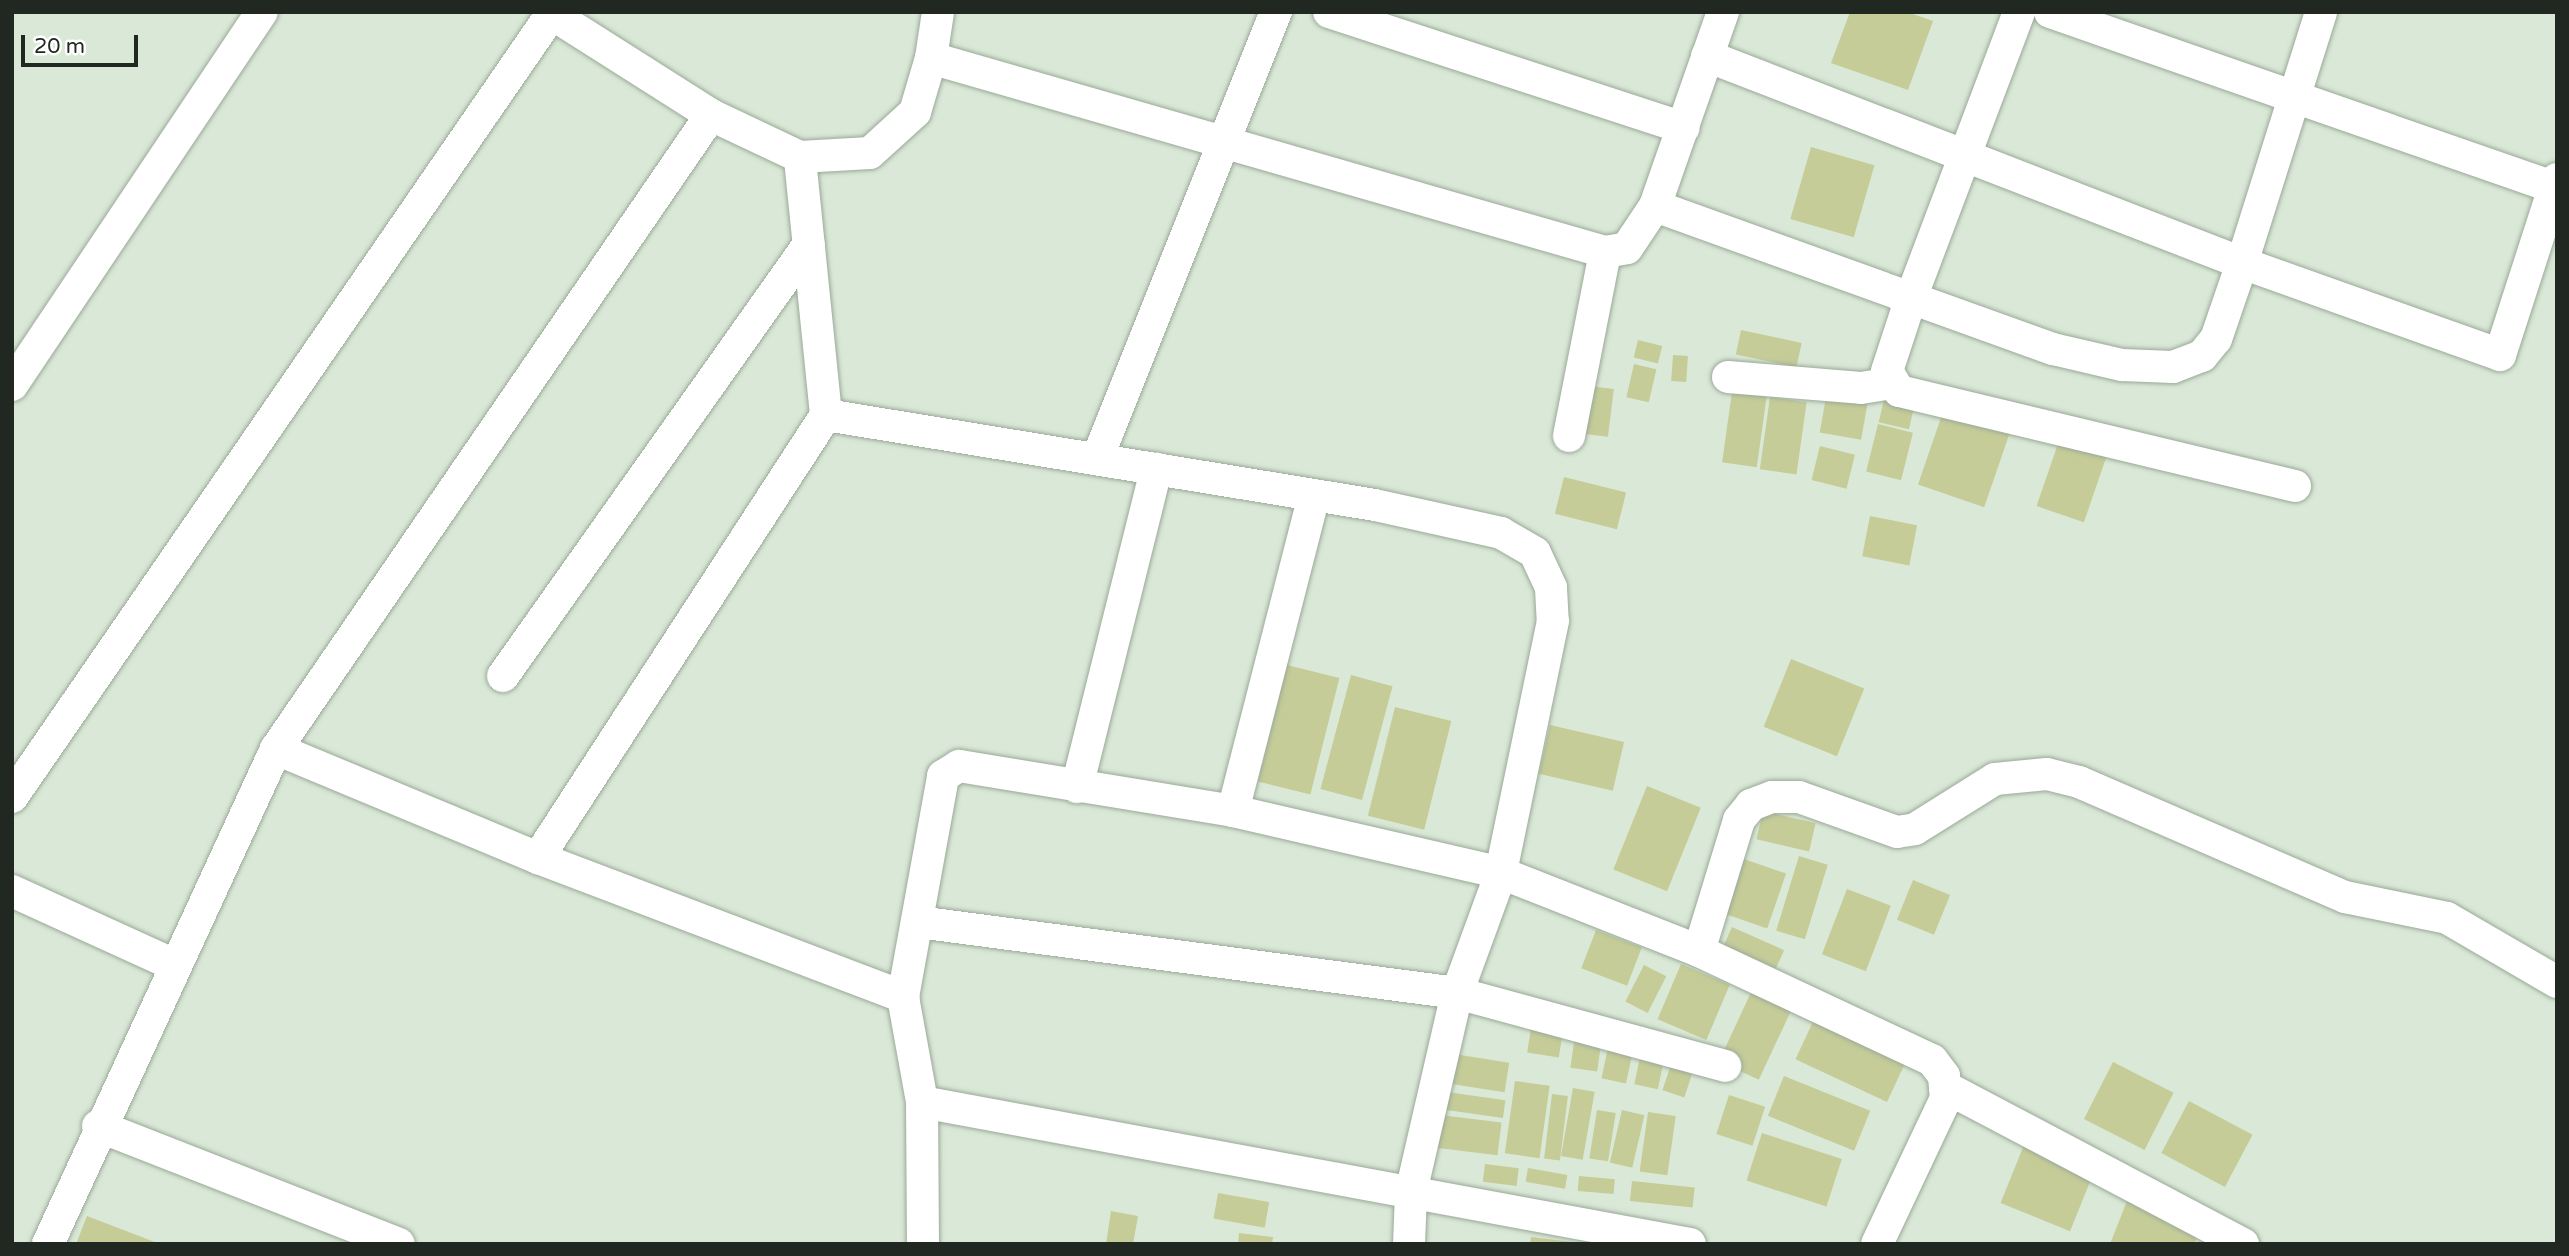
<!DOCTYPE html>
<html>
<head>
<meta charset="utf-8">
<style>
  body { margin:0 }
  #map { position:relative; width:2569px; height:1256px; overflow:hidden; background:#dae9d7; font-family:"Varela Round",sans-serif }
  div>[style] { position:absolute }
  .building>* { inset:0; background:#c5cc98; transform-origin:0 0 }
  .roads { filter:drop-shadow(0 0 2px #9aa998) drop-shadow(0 0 2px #9aa998) }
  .street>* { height:32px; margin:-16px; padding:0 16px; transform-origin:16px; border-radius:16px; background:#fff }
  span { translate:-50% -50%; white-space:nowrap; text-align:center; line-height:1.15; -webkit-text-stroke:5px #fff; paint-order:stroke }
  .frame { position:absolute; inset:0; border:14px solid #212721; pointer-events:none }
  .scale { position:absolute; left:21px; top:35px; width:117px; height:32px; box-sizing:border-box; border:4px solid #212721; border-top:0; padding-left:9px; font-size:21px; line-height:24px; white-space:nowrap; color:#212721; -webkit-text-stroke:5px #fff; paint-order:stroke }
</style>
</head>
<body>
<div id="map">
  <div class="building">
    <div style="clip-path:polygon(1850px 12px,1907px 12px,1933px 21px,1908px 90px,1831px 63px)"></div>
    <div style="left:1811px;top:147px;width:66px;height:75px;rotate:16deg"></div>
    <div style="left:1741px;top:330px;width:62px;height:25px;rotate:12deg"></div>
    <div style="left:1638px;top:340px;width:25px;height:18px;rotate:14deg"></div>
    <div style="left:1673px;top:355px;width:15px;height:26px;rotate:4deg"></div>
    <div style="left:1634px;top:364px;width:23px;height:34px;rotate:13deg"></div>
    <div style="left:1589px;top:386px;width:25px;height:48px;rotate:7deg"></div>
    <div style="left:1732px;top:392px;width:35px;height:71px;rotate:8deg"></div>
    <div style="left:1885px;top:395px;width:31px;height:28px;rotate:13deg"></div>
    <div style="left:1770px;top:397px;width:37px;height:73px;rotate:8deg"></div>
    <div style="left:1826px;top:397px;width:42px;height:36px;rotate:10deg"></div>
    <div style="left:1945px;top:406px;width:70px;height:83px;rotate:19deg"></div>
    <div style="left:1878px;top:424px;width:36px;height:49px;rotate:14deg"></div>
    <div style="left:2060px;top:438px;width:50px;height:72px;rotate:19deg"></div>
    <div style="left:1820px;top:446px;width:36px;height:35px;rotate:14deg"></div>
    <div style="left:1564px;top:477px;width:64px;height:38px;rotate:14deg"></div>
    <div style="left:1870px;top:516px;width:48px;height:41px;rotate:11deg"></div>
    <div style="left:1791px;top:659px;width:79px;height:73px;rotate:22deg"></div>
    <div style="left:1287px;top:665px;width:54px;height:120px;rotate:14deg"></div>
    <div style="left:1351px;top:675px;width:43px;height:118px;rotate:15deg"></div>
    <div style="left:1395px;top:707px;width:58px;height:112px;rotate:14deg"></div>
    <div style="left:1550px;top:725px;width:76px;height:50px;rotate:13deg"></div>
    <div style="left:1647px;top:786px;width:58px;height:90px;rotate:22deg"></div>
    <div style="left:1763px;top:811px;width:54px;height:29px;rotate:13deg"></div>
    <div style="left:1735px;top:856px;width:54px;height:58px;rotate:19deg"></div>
    <div style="left:1799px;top:856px;width:30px;height:78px;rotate:17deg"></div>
    <div style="left:1913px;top:880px;width:40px;height:43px;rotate:22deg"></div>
    <div style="left:1847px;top:889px;width:47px;height:70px;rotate:21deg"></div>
    <div style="left:1732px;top:927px;width:57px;height:20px;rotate:24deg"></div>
    <div style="left:1596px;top:930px;width:49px;height:41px;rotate:21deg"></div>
    <div style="left:1681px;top:964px;width:53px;height:60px;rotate:23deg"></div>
    <div style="left:1644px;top:965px;width:25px;height:41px;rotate:27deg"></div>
    <div style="left:1754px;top:986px;width:44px;height:83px;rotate:25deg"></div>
    <div style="left:1817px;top:1013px;width:101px;height:51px;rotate:25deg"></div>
    <div style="left:1532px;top:1022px;width:32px;height:31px;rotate:9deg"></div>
    <div style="left:1575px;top:1035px;width:27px;height:33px;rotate:8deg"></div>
    <div style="left:1609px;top:1043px;width:25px;height:36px;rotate:12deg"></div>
    <div style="left:1642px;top:1048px;width:24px;height:37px;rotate:12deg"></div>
    <div style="left:1448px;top:1053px;width:62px;height:30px;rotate:9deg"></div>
    <div style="left:1673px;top:1058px;width:23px;height:34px;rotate:18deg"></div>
    <div style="left:2113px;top:1062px;width:68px;height:64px;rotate:27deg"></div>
    <div style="left:1784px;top:1076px;width:93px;height:43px;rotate:22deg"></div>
    <div style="left:1515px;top:1081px;width:35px;height:73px;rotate:8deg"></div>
    <div style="left:1573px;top:1088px;width:22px;height:69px;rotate:10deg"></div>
    <div style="left:1447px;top:1092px;width:59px;height:18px;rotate:8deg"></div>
    <div style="left:1552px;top:1094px;width:16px;height:65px;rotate:7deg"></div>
    <div style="left:1729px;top:1095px;width:38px;height:41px;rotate:18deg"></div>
    <div style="left:2189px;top:1101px;width:72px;height:59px;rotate:28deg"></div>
    <div style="left:1597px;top:1110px;width:19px;height:49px;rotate:9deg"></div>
    <div style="left:1622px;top:1110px;width:23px;height:54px;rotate:13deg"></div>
    <div style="left:1648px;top:1112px;width:28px;height:60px;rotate:8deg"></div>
    <div style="left:1440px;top:1115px;width:62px;height:33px;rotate:7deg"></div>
    <div style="left:1762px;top:1133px;width:84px;height:50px;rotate:18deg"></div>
    <div style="left:2026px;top:1140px;width:75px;height:68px;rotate:22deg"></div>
    <div style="left:1485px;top:1164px;width:34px;height:18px;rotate:7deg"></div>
    <div style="left:1528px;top:1168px;width:40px;height:14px;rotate:10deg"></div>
    <div style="left:1579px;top:1176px;width:36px;height:15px;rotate:5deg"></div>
    <div style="left:1632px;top:1181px;width:63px;height:20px;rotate:6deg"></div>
    <div style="left:1218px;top:1193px;width:52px;height:26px;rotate:10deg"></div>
    <div style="clip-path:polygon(2127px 1201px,2200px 1229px,2194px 1244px,2110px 1244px)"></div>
    <div style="clip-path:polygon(1111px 1211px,1138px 1216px,1133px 1244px,1106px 1244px)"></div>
    <div style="clip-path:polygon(87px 1216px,160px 1244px,76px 1244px)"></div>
    <div style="clip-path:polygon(1239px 1233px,1273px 1237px,1272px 1244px,1238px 1244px)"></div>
    <div style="clip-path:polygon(1531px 1237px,1572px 1242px,1572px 1244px,1530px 1244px)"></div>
  </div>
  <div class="roads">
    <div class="street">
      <div style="left:549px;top:12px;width:192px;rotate:32.4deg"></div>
      <div style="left:711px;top:115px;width:98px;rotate:25.3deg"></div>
      <div style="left:800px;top:157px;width:70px;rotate:-3.3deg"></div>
      <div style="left:870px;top:153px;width:61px;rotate:-42.3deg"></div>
      <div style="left:915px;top:112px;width:56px;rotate:-73.5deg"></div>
      <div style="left:931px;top:58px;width:701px;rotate:16.06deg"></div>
      <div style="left:1605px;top:252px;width:22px;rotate:-10deg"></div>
      <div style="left:1627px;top:248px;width:50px;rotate:-56.3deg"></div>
      <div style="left:1655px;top:206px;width:206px;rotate:-70.7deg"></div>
      <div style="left:1329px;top:12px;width:373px;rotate:18.1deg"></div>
      <div style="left:2050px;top:12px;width:533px;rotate:19.18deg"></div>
      <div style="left:1707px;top:56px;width:574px;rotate:21.15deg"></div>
      <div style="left:2242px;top:263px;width:263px;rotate:-72.5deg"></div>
      <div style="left:931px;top:58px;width:47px;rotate:-81.3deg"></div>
      <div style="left:1655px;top:206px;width:272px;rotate:19.8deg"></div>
      <div style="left:1911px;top:298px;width:306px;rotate:-69.3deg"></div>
      <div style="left:1728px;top:377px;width:133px;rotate:4.7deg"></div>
      <div style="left:1861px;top:388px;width:30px;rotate:-9deg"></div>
      <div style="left:12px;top:385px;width:449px;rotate:-56.2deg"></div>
      <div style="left:826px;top:415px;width:556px;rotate:9.31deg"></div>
      <div style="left:1375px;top:505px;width:129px;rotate:12.5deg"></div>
      <div style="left:1501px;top:533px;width:39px;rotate:30deg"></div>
      <div style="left:1535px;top:553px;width:38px;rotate:65deg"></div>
      <div style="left:1551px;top:588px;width:33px;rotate:87deg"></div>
      <div style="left:1553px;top:621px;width:257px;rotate:101.7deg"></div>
      <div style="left:1501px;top:873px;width:128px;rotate:110.1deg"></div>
      <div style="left:1457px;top:993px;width:205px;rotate:103deg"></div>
      <div style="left:1411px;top:1193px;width:51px;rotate:92.2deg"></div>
      <div style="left:1569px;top:436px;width:187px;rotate:-78.9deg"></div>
      <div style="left:1097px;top:459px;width:482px;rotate:-68.2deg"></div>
      <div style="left:2295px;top:486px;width:407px;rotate:-166.5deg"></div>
      <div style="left:1899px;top:391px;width:23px;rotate:-121deg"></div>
      <div style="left:1887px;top:371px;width:77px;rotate:-71.8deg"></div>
      <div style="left:1911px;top:298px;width:151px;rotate:19.8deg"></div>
      <div style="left:2053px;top:349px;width:71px;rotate:13.1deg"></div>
      <div style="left:2122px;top:365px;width:51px;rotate:2.2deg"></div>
      <div style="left:2173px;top:367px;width:31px;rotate:-21deg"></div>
      <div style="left:2202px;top:356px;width:22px;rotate:-51deg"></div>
      <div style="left:2216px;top:339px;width:80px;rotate:-71.1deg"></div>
      <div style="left:2242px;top:263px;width:274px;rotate:19.6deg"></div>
      <div style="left:2500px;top:355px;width:185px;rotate:-72.1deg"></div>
      <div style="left:503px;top:676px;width:529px;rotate:-54.69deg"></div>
      <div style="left:276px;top:749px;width:284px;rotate:22.6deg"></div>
      <div style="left:538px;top:858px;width:528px;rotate:-56.97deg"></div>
      <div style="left:826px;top:415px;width:259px;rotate:-95.8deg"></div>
      <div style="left:1077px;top:787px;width:328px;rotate:-76deg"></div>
      <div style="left:12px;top:797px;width:953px;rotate:-55.43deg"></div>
      <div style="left:1233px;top:811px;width:326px;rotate:-75.6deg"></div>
      <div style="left:538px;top:858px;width:391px;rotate:20.8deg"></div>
      <div style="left:903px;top:997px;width:225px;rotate:-79.7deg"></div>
      <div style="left:943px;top:776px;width:19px;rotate:-32deg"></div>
      <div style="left:959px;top:766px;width:278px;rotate:9.3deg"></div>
      <div style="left:1233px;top:811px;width:275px;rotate:13deg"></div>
      <div style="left:1501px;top:873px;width:213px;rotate:21.5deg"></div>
      <div style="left:1699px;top:951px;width:257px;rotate:25.1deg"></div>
      <div style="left:1932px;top:1060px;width:20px;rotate:53deg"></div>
      <div style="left:1944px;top:1076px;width:22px;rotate:85deg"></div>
      <div style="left:1946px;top:1098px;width:161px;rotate:115.3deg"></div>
      <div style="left:12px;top:891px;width:176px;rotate:24.5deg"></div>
      <div style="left:918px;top:922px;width:544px;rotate:7.5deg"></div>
      <div style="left:1457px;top:993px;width:278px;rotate:15.2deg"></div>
      <div style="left:1699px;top:951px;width:137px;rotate:-73deg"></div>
      <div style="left:1739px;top:820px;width:19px;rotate:-51deg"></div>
      <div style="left:1751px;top:805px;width:22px;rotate:-21deg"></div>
      <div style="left:1772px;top:797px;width:27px"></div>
      <div style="left:1799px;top:797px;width:104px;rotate:19.7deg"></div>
      <div style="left:1897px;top:832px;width:18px;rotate:-9deg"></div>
      <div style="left:1915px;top:829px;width:94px;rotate:-32deg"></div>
      <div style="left:1995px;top:779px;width:52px;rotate:-5.5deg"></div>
      <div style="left:2047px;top:774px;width:33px;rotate:14deg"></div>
      <div style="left:2079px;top:782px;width:290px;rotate:23.4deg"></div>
      <div style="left:2345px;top:897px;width:104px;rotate:11.6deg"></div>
      <div style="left:2447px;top:918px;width:127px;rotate:30.2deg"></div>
      <div style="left:903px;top:997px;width:107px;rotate:79.7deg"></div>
      <div style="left:922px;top:1102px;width:781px;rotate:10.48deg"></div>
      <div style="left:1945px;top:1087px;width:337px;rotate:27.8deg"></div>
      <div style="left:922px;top:1102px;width:142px;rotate:89.6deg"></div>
      <div style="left:98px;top:1126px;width:323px;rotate:21.4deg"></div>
      <div style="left:48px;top:1244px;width:545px;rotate:-65.27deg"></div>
      <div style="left:276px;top:749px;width:769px;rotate:-55.55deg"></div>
    </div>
  </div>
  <div class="frame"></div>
  <div class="scale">20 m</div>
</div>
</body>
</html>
